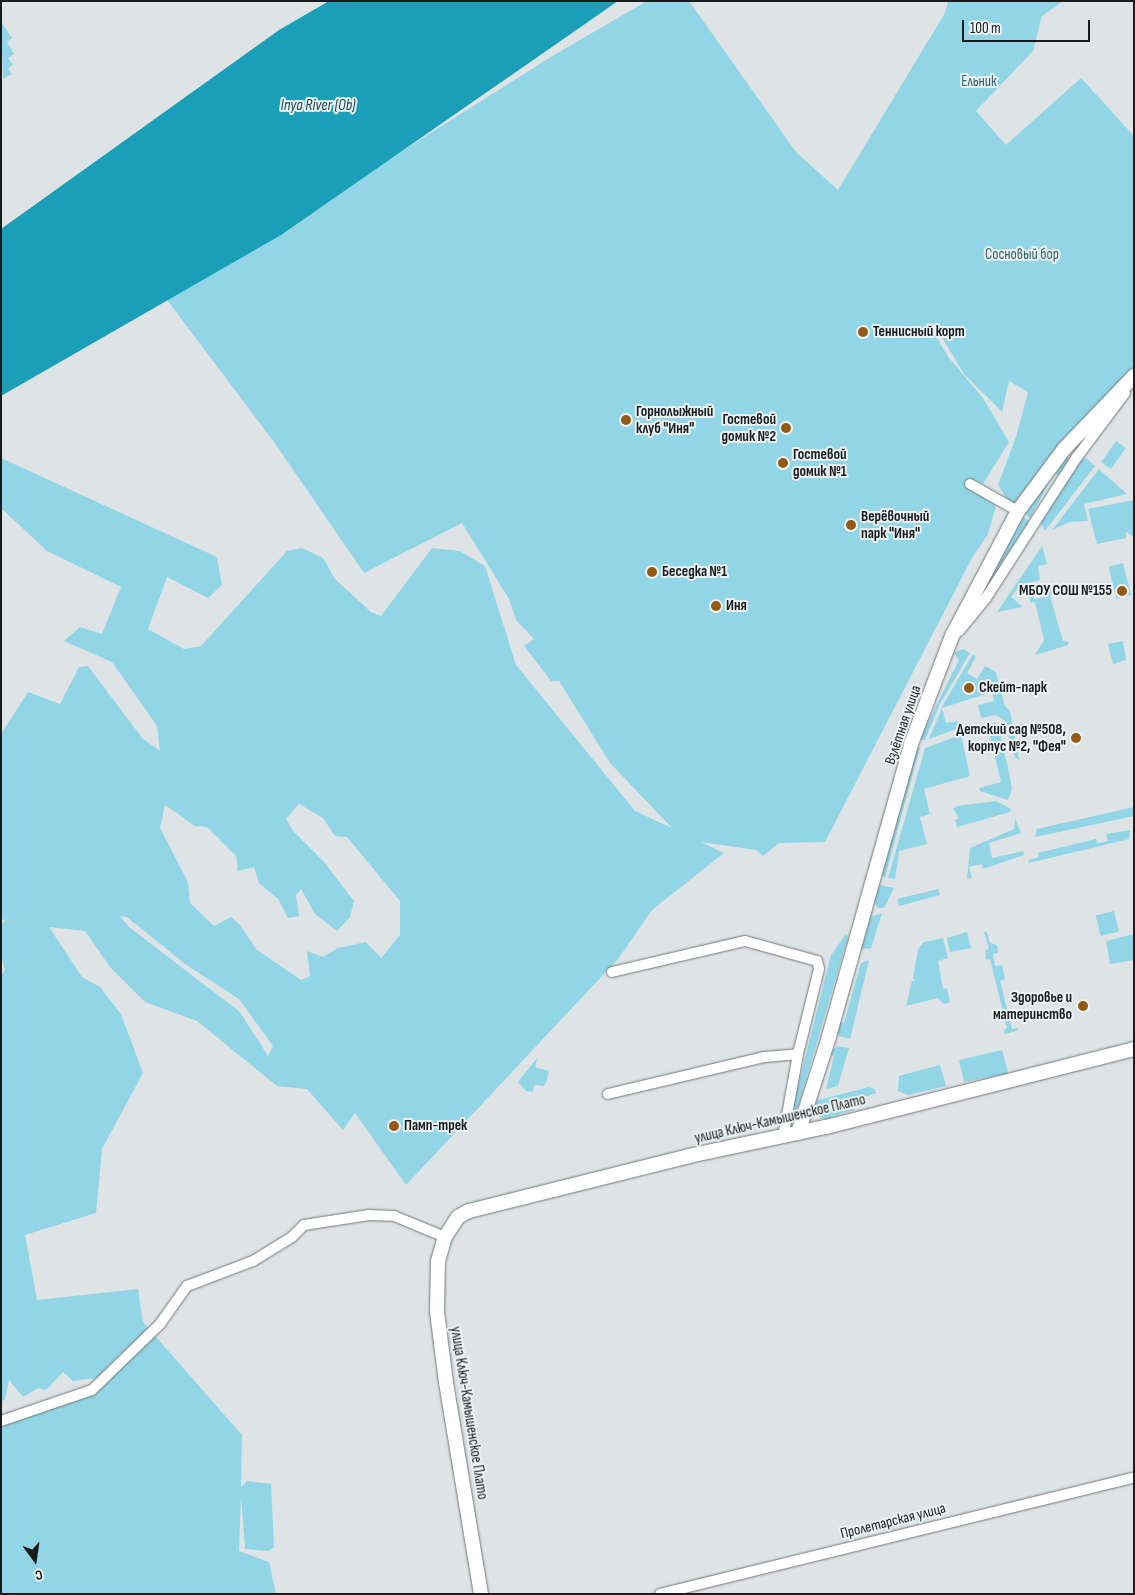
<!DOCTYPE html>
<html>
<head>
<meta charset="utf-8">
<style>
  body { margin:0 }
  #map { position:relative; width:1135px; height:1595px; overflow:hidden; background:#dee4e6; font-family:"Sofia Sans Condensed",sans-serif }
  div>[style] { position:absolute }
  .green>* { inset:0; background:#92d5e6; transform-origin:0 0 }
  .water>* { inset:0; background:#1b9eb7 }
  .roads { filter:drop-shadow(0 0 1px #717778) drop-shadow(0 0 1px #717778) }
  .street>* { height:10px; margin:-5px; padding:0 5px; transform-origin:5px; border-radius:5px; background:#fff }
  .secondary>* { height:14px; margin:-7px; padding:0 7px; transform-origin:7px; border-radius:7px; background:#fff }
  .dots>* { width:14px; height:14px; translate:-50% -50%; box-sizing:border-box; border:2px solid #ebf2f3; border-radius:50% }
  span { translate:-50% -50%; white-space:nowrap; text-align:center; line-height:1.15; -webkit-text-stroke:4px #ebf2f3; paint-order:stroke }
  .park-label { font-size:15px; color:#2f606b }
  .poi-label { font-size:15px; color:#191c1c; font-weight:700 }
  .left { translate:0 -50%; text-align:left }
  .right { translate:-100% -50%; text-align:right }
  .street-label { font-size:15px; color:#191c1c }
  .water-label { font-size:16px; color:#164954; font-style:italic }
  .frame { position:absolute; inset:0; border:2px solid #191c1c; pointer-events:none }
  .north { position:absolute; left:10px; top:1535px; width:50px; height:50px; -webkit-text-stroke:4px #ebf2f3; paint-order:stroke; rotate:166deg; font-size:14px; font-weight:700; line-height:20px; text-align:center; color:#191c1c }
  .north::after { content:''; display:block; margin:auto; width:18px; height:22px; background:#191c1c; clip-path:polygon(50% 0,100% 100%,50% 72%,0 100%) }
  .scale { position:absolute; left:962px; top:20px; width:128px; height:22px; box-sizing:border-box; border:2px solid #191c1c; border-top:0; padding-left:6px; font-size:15px; line-height:18px; white-space:nowrap; color:#191c1c; -webkit-text-stroke:4px #ebf2f3; paint-order:stroke }
</style>
</head>
<body>
<div id="map">
  <div class="green">
    <div style="clip-path:polygon(evenodd,647px 1px,689px 1px,796px 152px,838px 190px,945px 13px,948px 1px,1063px 1px,1042px 16px,1033px 51px,976px 111px,1006px 145px,1081px 78px,1134px 136px,1134px 372px,1057px 450px,1012px 507px,998px 485px,1016px 437px,1028px 392px,1009px 381px,1002px 412px,964px 374px,934px 324px,929px 325px,949px 358px,983px 398px,1009px 442px,983px 484px,974px 479px,967px 487px,996px 506px,988px 534px,972px 558px,825px 842px,779px 843px,763px 856px,756px 850px,701px 842px,724px 853px,652px 910px,618px 959px,406px 1185px,355px 1113px,343px 1130px,307px 1089px,277px 1086px,197px 1021px,145px 1002px,110px 967px,85px 931px,49px 927px,82px 977px,100px 987px,121px 1014px,143px 1073px,102px 1149px,96px 1213px,25px 1235px,37px 1300px,138px 1289px,143px 1322px,242px 1435px,241px 1487px,247px 1481px,271px 1484px,274px 1547px,269px 1551px,245px 1549px,241px 1495px,239px 1551px,269px 1562px,276px 1594px,1px 1594px,1px 1425px,100px 1388px,96px 1378px,73px 1381px,63px 1372px,46px 1390px,38px 1388px,23px 1397px,9px 1380px,5px 1400px,1px 1401px,1px 976px,5px 970px,1px 955px,1px 926px,5px 920px,1px 919px,1px 734px,28px 692px,60px 704px,79px 667px,88px 666px,143px 739px,160px 751px,157px 726px,112px 662px,64px 641px,80px 627px,102px 634px,121px 587px,47px 551px,1px 508px,1px 458px,217px 557px,222px 585px,208px 598px,167px 577px,148px 629px,184px 649px,201px 646px,287px 551px,302px 548px,323px 558px,335px 579px,371px 612px,381px 616px,432px 548px,460px 551px,485px 566px,516px 665px,635px 811px,672px 828px,610px 763px,559px 681px,551px 681px,524px 646px,534px 639px,516px 620px,509px 599px,462px 523px,364px 573px,274px 442px,167px 300px,554px 55px,647px 1px,299px 804px,323px 818px,335px 836px,347px 837px,400px 901px,400px 935px,381px 958px,366px 942px,338px 948px,323px 957px,307px 951px,310px 976px,301px 980px,257px 950px,240px 925px,231px 917px,214px 926px,190px 903px,188px 882px,160px 828px,165px 805px,195px 826px,207px 827px,236px 856px,238px 871px,254px 867px,259px 883px,278px 899px,288px 918px,299px 916px,296px 895px,301px 889px,315px 914px,337px 931px,350px 917px,354px 901px,324px 862px,294px 832px,286px 819px,299px 804px,647px 1px,120px 916px,127px 917px,185px 964px,239px 999px,273px 1046px,268px 1056px,240px 1012px,129px 927px,120px 916px)"></div>
    <div style="clip-path:polygon(1px 22px,12px 38px,7px 42px,14px 54px,8px 58px,13px 65px,8px 68px,12px 74px,3px 79px)"></div>
    <div style="left:1116px;top:441px;width:12px;height:26px;rotate:35deg"></div>
    <div style="clip-path:polygon(1067px 455px,1069px 461px,1060px 475px,1054px 474px,1030px 518px,1024px 513px)"></div>
    <div style="clip-path:polygon(1086px 458px,1095px 466px,1045px 531px,1040px 522px,1080px 461px)"></div>
    <div style="clip-path:polygon(1099px 469px,1127px 494px,1084px 504px,1088px 521px,1070px 522px,1052px 530px)"></div>
    <div style="clip-path:polygon(1134px 500px,1133px 536px,1126px 532px,1126px 538px,1097px 544px,1088px 509px)"></div>
    <div style="clip-path:polygon(1022px 516px,1029px 521px,986px 589px,988px 595px,982px 596px,982px 593px)"></div>
    <div style="clip-path:polygon(1042px 546px,1047px 564px,1038px 566px,1040px 580px,1020px 585px,1011px 597px,1023px 607px,997px 612px)"></div>
    <div style="left:1123px;top:563px;width:33px;height:15px;rotate:76deg"></div>
    <div style="clip-path:polygon(1046px 588px,1055px 590px,1050px 596px,1063px 641px,1069px 642px,1068px 645px,1035px 655px,1044px 640px,1035px 602px,1030px 603px,1030px 596px,1031px 593px,1035px 599px,1044px 597px,1047px 595px)"></div>
    <div style="clip-path:polygon(1123px 641px,1126px 660px,1113px 664px,1108px 644px)"></div>
    <div style="clip-path:polygon(963px 649px,970px 653px,940px 704px,925px 740px,919px 740px,917px 730px,925px 728px,959px 660px,954px 653px)"></div>
    <div style="clip-path:polygon(973px 654px,976px 657px,967px 673px,977px 679px,985px 666px,996px 672px,1005px 706px,1010px 711px,1019px 760px,1015px 758px,1004px 720px,995px 715px,981px 718px,978px 705px,994px 701px,992px 692px,942px 708px,946px 723px,958px 721px,959px 728px,929px 739px,944px 703px)"></div>
    <div style="clip-path:polygon(994px 723px,998px 726px,1009px 772px,1012px 789px,1008px 800px,980px 791px,979px 788px,1001px 782px,987px 724px)"></div>
    <div style="clip-path:polygon(961px 735px,970px 776px,924px 789px,930px 814px,920px 817px,927px 844px,899px 851px,895px 879px,888px 878px,925px 748px)"></div>
    <div style="clip-path:polygon(920px 748px,902px 813px,885px 878px,881px 874px,913px 752px)"></div>
    <div style="clip-path:polygon(996px 801px,1011px 809px,1010px 812px,957px 827px,955px 820px,959px 818px,953px 809px,957px 806px)"></div>
    <div style="clip-path:polygon(1134px 807px,1134px 816px,1035px 837px,1037px 829px)"></div>
    <div style="clip-path:polygon(1015px 819px,1021px 833px,989px 843px,992px 858px,1023px 851px,1024px 855px,983px 869px,982px 864px,969px 867px,972px 878px,967px 879px,970px 848px,1014px 829px)"></div>
    <div style="clip-path:polygon(1130px 830px,1129px 839px,1029px 863px,1028px 860px,1039px 857px,1038px 853px,1096px 839px,1097px 843px,1108px 841px,1106px 834px)"></div>
    <div style="clip-path:polygon(880px 885px,894px 888px,884px 908px,878px 908px,873px 900px)"></div>
    <div style="clip-path:polygon(938px 889px,940px 895px,899px 906px,897px 899px)"></div>
    <div style="left:1114px;top:911px;width:21px;height:19px;rotate:76deg"></div>
    <div style="clip-path:polygon(882px 913px,871px 948px,861px 949px,856px 945px,857px 938px,864px 938px,867px 925px,862px 920px)"></div>
    <div style="clip-path:polygon(967px 932px,971px 948px,950px 952px,947px 938px)"></div>
    <div style="clip-path:polygon(984px 932px,987px 932px,990px 943px,997px 945px,998px 953px,993px 954px,995px 966px,1002px 965px,1005px 979px,1000px 981px,1012px 1029px,1018px 1028px,1016px 1031px,1005px 1034px,1004px 1030px,1007px 1028px,990px 959px,986px 960px,985px 950px,989px 949px)"></div>
    <div style="clip-path:polygon(846px 934px,848px 937px,797px 1110px,790px 1118px,831px 955px)"></div>
    <div style="clip-path:polygon(1134px 934px,1134px 960px,1110px 964px,1106px 941px)"></div>
    <div style="clip-path:polygon(943px 938px,948px 958px,938px 961px,943px 989px,947px 988px,950px 1002px,944px 1004px,938px 998px,906px 1006px,912px 981px,915px 981px,913px 978px,918px 949px,924px 942px)"></div>
    <div style="clip-path:polygon(869px 960px,850px 1039px,839px 1036px,836px 1032px,838px 1021px,844px 1023px,861px 963px)"></div>
    <div style="clip-path:polygon(837px 1046px,849px 1048px,838px 1086px,826px 1089px,834px 1056px,829px 1054px)"></div>
    <div style="clip-path:polygon(1002px 1050px,1009px 1076px,1000px 1075px,964px 1082px,959px 1060px)"></div>
    <div style="clip-path:polygon(537px 1058px,535px 1067px,549px 1071px,547px 1080px,544px 1086px,534px 1085px,533px 1092px,526px 1091px,518px 1082px)"></div>
    <div style="clip-path:polygon(940px 1065px,946px 1086px,908px 1095px,898px 1091px,899px 1076px)"></div>
    <div style="clip-path:polygon(869px 1087px,875px 1089px,876px 1093px,854px 1101px,854px 1110px,832px 1116px,828px 1121px,815px 1115px,815px 1101px)"></div>
  </div>
  <div class="water">
    <div style="clip-path:polygon(329px 1px,618px 1px,281px 235px,1px 396px,1px 229px,279px 30px)"></div>
  </div>
  <div class="roads">
    <div class="street">
      <div style="left:970px;top:484px;width:55px;rotate:29.4deg"></div>
      <div style="left:959px;top:631px;width:43px;rotate:-50.7deg"></div>
      <div style="left:986px;top:598px;width:168px;rotate:-57.2deg"></div>
      <div style="left:1077px;top:457px;width:80px;rotate:-53.1deg"></div>
      <div style="left:612px;top:972px;width:137px;rotate:-13.1deg"></div>
      <div style="left:745px;top:941px;width:75px;rotate:15.5deg"></div>
      <div style="left:817px;top:961px;width:8px;rotate:76deg"></div>
      <div style="left:819px;top:969px;width:88px;rotate:103.9deg"></div>
      <div style="left:798px;top:1054px;width:84px;rotate:100.2deg"></div>
      <div style="left:608px;top:1094px;width:161px;rotate:-13.3deg"></div>
      <div style="left:765px;top:1057px;width:33px;rotate:-5deg"></div>
      <div style="left:1px;top:1421px;width:96px;rotate:-18.8deg"></div>
      <div style="left:92px;top:1390px;width:95px;rotate:-44.1deg"></div>
      <div style="left:160px;top:1324px;width:47px;rotate:-54.6deg"></div>
      <div style="left:187px;top:1286px;width:71px;rotate:-20.7deg"></div>
      <div style="left:253px;top:1261px;width:46px;rotate:-31.6deg"></div>
      <div style="left:292px;top:1237px;width:17px;rotate:-45deg"></div>
      <div style="left:304px;top:1225px;width:66px;rotate:-8.7deg"></div>
      <div style="left:369px;top:1215px;width:25px;rotate:2deg"></div>
      <div style="left:394px;top:1216px;width:55px;rotate:22.4deg"></div>
      <div style="left:660px;top:1594px;width:488px;rotate:-13.8deg"></div>
    </div>
    <div class="secondary">
      <div style="left:798px;top:1133px;width:98px;rotate:-72.1deg"></div>
      <div style="left:828px;top:1040px;width:307px;rotate:-74.3deg"></div>
      <div style="left:911px;top:744px;width:116px;rotate:-69.2deg"></div>
      <div style="left:952px;top:636px;width:141px;rotate:-62.2deg"></div>
      <div style="left:1018px;top:511px;width:77px;rotate:-53.4deg"></div>
      <div style="left:1064px;top:449px;width:101px;rotate:-46.2deg"></div>
      <div style="left:481px;top:1594px;width:215px;rotate:-99.4deg"></div>
      <div style="left:446px;top:1382px;width:71px;rotate:-97.3deg"></div>
      <div style="left:437px;top:1312px;width:51px;rotate:-88.9deg"></div>
      <div style="left:438px;top:1261px;width:25px;rotate:-74deg"></div>
      <div style="left:445px;top:1237px;width:24px;rotate:-57deg"></div>
      <div style="left:458px;top:1217px;width:13px;rotate:-29deg"></div>
      <div style="left:469px;top:1211px;width:227px;rotate:-14deg"></div>
      <div style="left:689px;top:1156px;width:140px;rotate:-12deg"></div>
      <div style="left:826px;top:1127px;width:318px;rotate:-14.2deg"></div>
    </div>
  </div>
  <div class="dots">
    <div style="left:863px;top:332px;background:#935a15"></div>
    <div style="left:626px;top:420px;background:#935a15"></div>
    <div style="left:786px;top:428px;background:#935a15"></div>
    <div style="left:783px;top:463px;background:#935a15"></div>
    <div style="left:851px;top:525px;background:#935a15"></div>
    <div style="left:652px;top:572px;background:#935a15"></div>
    <div style="left:1122px;top:591px;background:#935a15"></div>
    <div style="left:716px;top:606px;background:#935a15"></div>
    <div style="left:969px;top:688px;background:#935a15"></div>
    <div style="left:1076px;top:738px;background:#935a15"></div>
    <div style="left:1083px;top:1006px;background:#935a15"></div>
    <div style="left:394px;top:1126px;background:#935a15"></div>
  </div>
  <div class="park-label">
    <span style="left:979px;top:82px">Ельник</span>
    <span style="left:1022px;top:255px">Сосновый бор</span>
  </div>
  <div class="poi-label">
    <span class="left" style="left:873px;top:332px">Теннисный корт</span>
    <span class="left" style="left:636px;top:420px">Горнолыжный<br>клуб "Иня"</span>
    <span class="right" style="left:776px;top:428px">Гостевой<br>домик №2</span>
    <span class="left" style="left:793px;top:463px">Гостевой<br>домик №1</span>
    <span class="left" style="left:861px;top:525px">Верёвочный<br>парк "Иня"</span>
    <span class="left" style="left:662px;top:572px">Беседка №1</span>
    <span class="right" style="left:1112px;top:591px">МБОУ СОШ №155</span>
    <span class="left" style="left:726px;top:606px">Иня</span>
    <span class="left" style="left:979px;top:688px">Скейт-парк</span>
    <span class="right" style="left:1066px;top:738px">Детский сад №508,<br>корпус №2, "Фея"</span>
    <span class="right" style="left:1072px;top:1006px">Здоровье и<br>материнство</span>
    <span class="left" style="left:404px;top:1126px">Памп-трек</span>
  </div>
  <div class="street-label">
    <span style="left:903px;top:725px;rotate:-71deg">Взлётная улица</span>
    <span style="left:780px;top:1119px;rotate:-13deg">улица Ключ-Камышенское Плато</span>
    <span style="left:469px;top:1413px;rotate:81deg">улица Ключ-Камышенское Плато</span>
    <span style="left:893px;top:1521px;rotate:-14deg">Пролетарская улица</span>
  </div>
  <div class="water-label">
    <span style="left:318px;top:106px">Inya River (Ob)</span>
  </div>
  <div class="frame"></div>
  <div class="north">С</div>
  <div class="scale">100 m</div>
</div>
</body>
</html>
